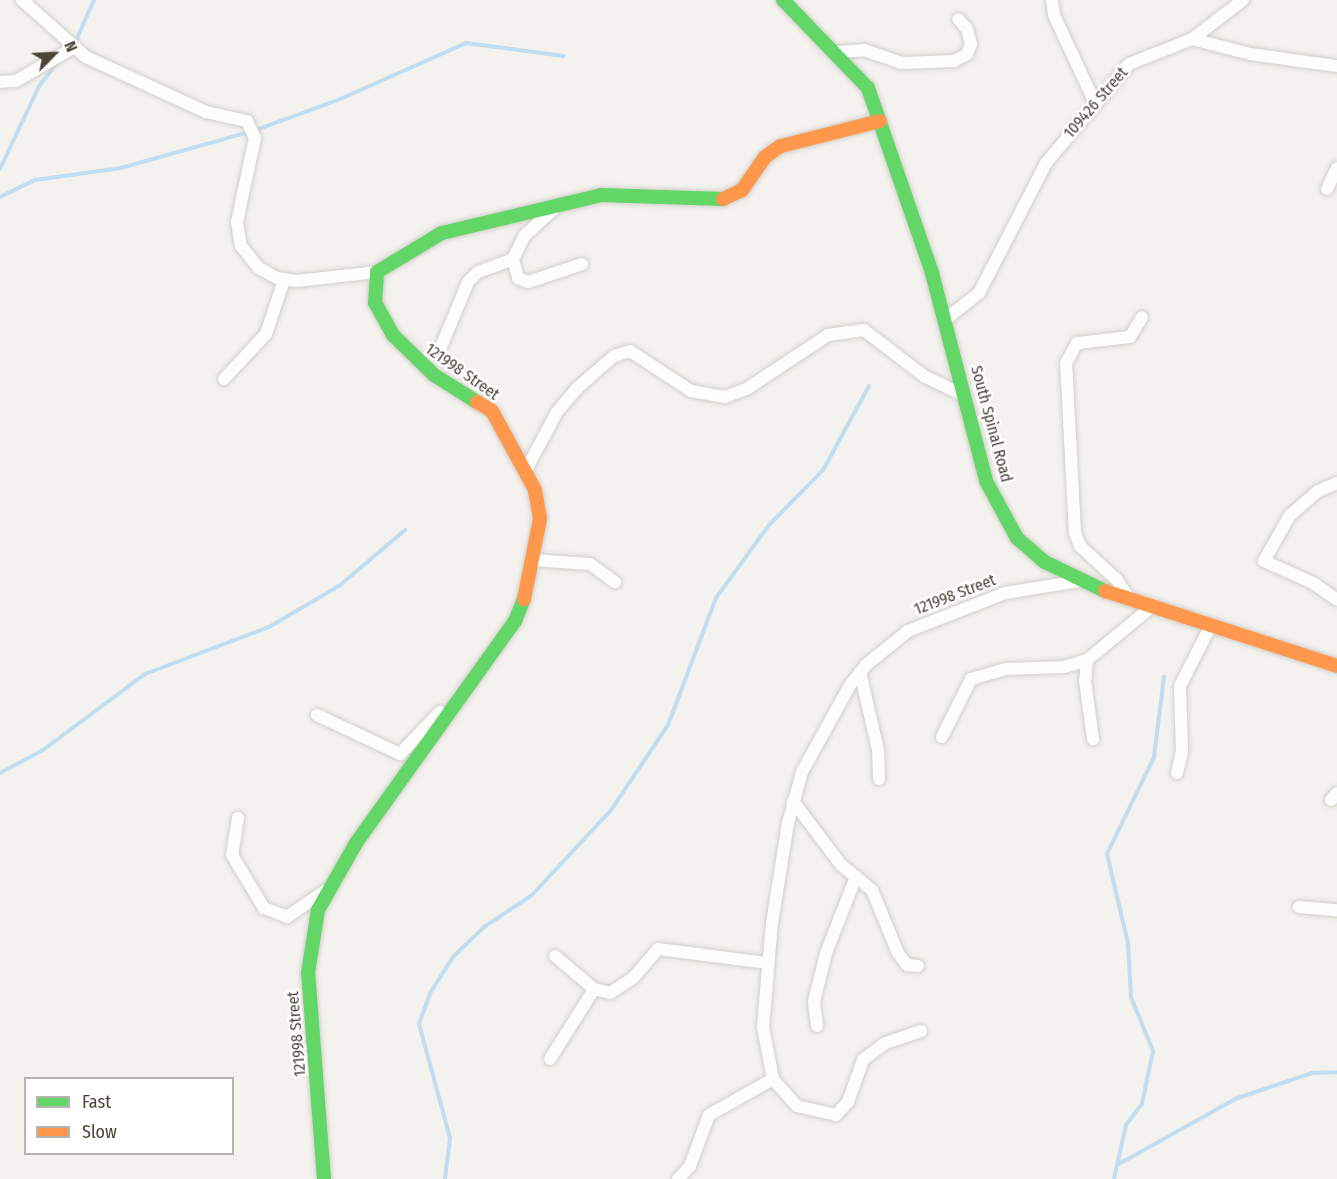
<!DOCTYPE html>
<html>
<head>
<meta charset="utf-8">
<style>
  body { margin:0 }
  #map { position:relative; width:1337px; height:1179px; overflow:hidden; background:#f4f2ee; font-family:"Fira Sans Condensed",sans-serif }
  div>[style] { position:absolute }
  .stream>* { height:4px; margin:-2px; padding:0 2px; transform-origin:2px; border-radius:2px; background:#c0ddf1 }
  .roads { filter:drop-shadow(0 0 2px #d2d0cb) drop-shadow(0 0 2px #d2d0cb) }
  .street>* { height:12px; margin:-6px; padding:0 6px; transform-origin:6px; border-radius:6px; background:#fdfdfc }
  .fast>* { height:14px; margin:-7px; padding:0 7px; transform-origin:7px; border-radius:7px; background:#63d668 }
  .slow>* { height:14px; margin:-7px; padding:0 7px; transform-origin:7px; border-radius:7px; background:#ff974d }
  span { translate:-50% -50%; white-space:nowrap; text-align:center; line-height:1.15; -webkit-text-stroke:5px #fff; paint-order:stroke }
  .street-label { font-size:16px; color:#4b4439 }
  .legend { position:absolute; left:24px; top:1077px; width:210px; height:78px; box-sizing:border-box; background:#fff; border:2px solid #b7b4b0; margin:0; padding:8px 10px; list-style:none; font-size:18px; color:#4b4439 }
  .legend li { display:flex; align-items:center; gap:12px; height:30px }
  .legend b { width:30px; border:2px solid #b7b4b0 }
  .north { position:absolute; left:24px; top:24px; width:60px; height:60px; -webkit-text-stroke:4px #fff; paint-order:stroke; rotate:66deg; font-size:16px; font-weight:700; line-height:24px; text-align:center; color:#4b4439 }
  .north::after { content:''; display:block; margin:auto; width:21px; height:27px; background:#4b4439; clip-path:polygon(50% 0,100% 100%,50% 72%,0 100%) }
</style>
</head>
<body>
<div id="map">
  <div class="stream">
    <div style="left:75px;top:43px;width:47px;rotate:-66.2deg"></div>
    <div style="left:0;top:169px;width:92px;rotate:-64.8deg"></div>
    <div style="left:39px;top:86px;width:28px;rotate:-52deg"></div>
    <div style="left:0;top:197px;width:39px;rotate:-26deg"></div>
    <div style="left:35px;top:180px;width:87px;rotate:-7.9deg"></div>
    <div style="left:121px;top:168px;width:137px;rotate:-15.7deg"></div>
    <div style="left:253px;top:131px;width:90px;rotate:-20deg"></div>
    <div style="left:338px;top:100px;width:140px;rotate:-24deg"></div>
    <div style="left:466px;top:43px;width:98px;rotate:7.6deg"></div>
    <div style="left:0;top:773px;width:49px;rotate:-28.1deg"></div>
    <div style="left:43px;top:750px;width:127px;rotate:-36.7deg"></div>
    <div style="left:145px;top:674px;width:133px;rotate:-20.8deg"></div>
    <div style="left:269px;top:627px;width:81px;rotate:-30.4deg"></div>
    <div style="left:339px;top:586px;width:87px;rotate:-40.3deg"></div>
    <div style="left:1117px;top:1165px;width:135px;rotate:-29.2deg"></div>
    <div style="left:1235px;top:1099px;width:81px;rotate:-18.7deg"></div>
    <div style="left:1312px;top:1073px;width:25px;rotate:-2deg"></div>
    <div style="left:445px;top:1179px;width:41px;rotate:-83deg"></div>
    <div style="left:450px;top:1138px;width:118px;rotate:-105.2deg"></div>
    <div style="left:419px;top:1024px;width:33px;rotate:-70deg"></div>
    <div style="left:430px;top:993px;width:43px;rotate:-57.4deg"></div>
    <div style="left:453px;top:957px;width:43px;rotate:-44.1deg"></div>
    <div style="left:484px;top:927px;width:58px;rotate:-33.7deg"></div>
    <div style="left:532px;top:895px;width:116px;rotate:-47.1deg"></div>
    <div style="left:611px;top:810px;width:102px;rotate:-56.2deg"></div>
    <div style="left:668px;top:725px;width:136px;rotate:-69.3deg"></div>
    <div style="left:716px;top:598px;width:90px;rotate:-54deg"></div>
    <div style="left:769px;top:525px;width:77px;rotate:-45.5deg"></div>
    <div style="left:823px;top:470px;width:96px;rotate:-61.3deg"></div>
    <div style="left:1114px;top:1179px;width:55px;rotate:-77.5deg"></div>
    <div style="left:1126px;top:1125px;width:26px;rotate:-53deg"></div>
    <div style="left:1142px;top:1104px;width:54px;rotate:-78.3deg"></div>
    <div style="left:1153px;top:1051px;width:58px;rotate:-112.2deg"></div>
    <div style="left:1131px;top:997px;width:54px;rotate:-93.2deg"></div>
    <div style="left:1128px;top:943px;width:91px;rotate:-103.3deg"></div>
    <div style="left:1107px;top:854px;width:108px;rotate:-64.1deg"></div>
    <div style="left:1154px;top:757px;width:81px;rotate:-82.9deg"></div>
  </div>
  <div class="roads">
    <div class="street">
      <div style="left:22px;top:0;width:86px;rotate:41.7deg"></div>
      <div style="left:86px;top:57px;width:132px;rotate:24.6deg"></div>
      <div style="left:206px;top:112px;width:42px;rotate:12.4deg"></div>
      <div style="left:247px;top:121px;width:19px;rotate:65deg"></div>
      <div style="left:255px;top:138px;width:86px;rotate:102.1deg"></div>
      <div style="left:237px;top:222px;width:24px;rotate:81deg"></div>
      <div style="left:241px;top:246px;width:28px;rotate:51deg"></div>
      <div style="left:259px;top:268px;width:21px;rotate:29deg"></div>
      <div style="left:277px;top:278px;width:19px;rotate:9deg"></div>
      <div style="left:296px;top:281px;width:81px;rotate:-6.3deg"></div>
      <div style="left:1052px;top:0;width:15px;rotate:82deg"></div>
      <div style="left:1054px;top:15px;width:97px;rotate:65deg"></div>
      <div style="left:1192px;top:39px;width:64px;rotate:-37.4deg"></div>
      <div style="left:838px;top:52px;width:26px;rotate:-4deg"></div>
      <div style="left:864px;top:50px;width:39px;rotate:19deg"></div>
      <div style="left:901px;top:63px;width:53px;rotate:-2.2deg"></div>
      <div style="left:954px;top:61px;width:15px;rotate:-28deg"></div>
      <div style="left:967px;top:54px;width:11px;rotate:-68deg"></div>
      <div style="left:971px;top:44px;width:16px;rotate:-105deg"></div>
      <div style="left:967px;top:29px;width:13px;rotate:-132deg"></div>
      <div style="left:0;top:82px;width:16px;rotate:-4deg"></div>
      <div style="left:16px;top:81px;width:66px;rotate:-30.1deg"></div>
      <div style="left:1327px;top:189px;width:23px;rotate:-65deg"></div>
      <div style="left:513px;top:259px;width:20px;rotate:75deg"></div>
      <div style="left:518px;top:278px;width:11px;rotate:22deg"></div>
      <div style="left:528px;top:282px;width:57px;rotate:-18.4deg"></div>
      <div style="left:946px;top:319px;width:42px;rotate:-38.2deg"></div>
      <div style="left:979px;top:293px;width:146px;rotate:-62.7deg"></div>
      <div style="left:1046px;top:163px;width:129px;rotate:-50deg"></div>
      <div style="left:1129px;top:64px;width:68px;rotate:-21.6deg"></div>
      <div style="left:1192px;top:39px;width:60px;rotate:14.5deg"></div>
      <div style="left:1250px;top:54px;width:88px;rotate:7.9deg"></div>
      <div style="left:441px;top:347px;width:70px;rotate:-67.4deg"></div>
      <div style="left:468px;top:282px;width:14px;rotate:-45deg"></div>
      <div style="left:478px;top:272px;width:37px;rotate:-20deg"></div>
      <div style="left:513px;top:259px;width:25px;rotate:-64deg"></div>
      <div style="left:524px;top:236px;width:40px;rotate:-42deg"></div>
      <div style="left:224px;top:379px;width:62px;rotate:-47deg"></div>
      <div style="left:266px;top:334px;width:57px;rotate:-71.6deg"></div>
      <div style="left:526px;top:470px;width:66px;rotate:-61.9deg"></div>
      <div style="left:557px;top:412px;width:30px;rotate:-50deg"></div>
      <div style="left:576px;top:389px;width:50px;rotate:-41deg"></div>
      <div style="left:614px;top:356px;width:17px;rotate:-17deg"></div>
      <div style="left:630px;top:351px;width:73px;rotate:33.3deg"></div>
      <div style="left:691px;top:391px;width:35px;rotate:10deg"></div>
      <div style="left:725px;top:397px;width:25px;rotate:-21deg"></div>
      <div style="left:748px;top:388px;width:96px;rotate:-33.5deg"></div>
      <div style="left:828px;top:335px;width:36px;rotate:-8deg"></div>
      <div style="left:864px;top:330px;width:76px;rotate:37.5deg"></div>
      <div style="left:924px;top:376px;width:46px;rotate:26deg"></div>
      <div style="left:1337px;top:483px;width:21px;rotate:157deg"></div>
      <div style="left:1318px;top:491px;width:37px;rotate:139deg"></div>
      <div style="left:1290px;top:515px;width:53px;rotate:119.5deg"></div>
      <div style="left:1264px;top:561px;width:54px;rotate:24.2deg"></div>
      <div style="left:1313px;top:583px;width:29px;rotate:35deg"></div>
      <div style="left:532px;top:560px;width:58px;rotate:3.9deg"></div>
      <div style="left:590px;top:564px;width:31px;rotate:36deg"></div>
      <div style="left:1130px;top:600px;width:24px;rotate:-123deg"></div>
      <div style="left:1117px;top:580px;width:50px;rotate:-137.4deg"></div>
      <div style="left:1080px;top:546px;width:14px;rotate:-111deg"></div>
      <div style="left:1075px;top:533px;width:170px;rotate:-93deg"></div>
      <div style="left:1066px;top:363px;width:23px;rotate:-61deg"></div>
      <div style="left:1077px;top:343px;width:53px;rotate:-6.5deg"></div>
      <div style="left:1130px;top:337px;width:23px;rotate:-59deg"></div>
      <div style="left:1087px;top:660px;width:21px;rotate:95deg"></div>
      <div style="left:1085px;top:681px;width:59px;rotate:82.1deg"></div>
      <div style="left:860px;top:672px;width:80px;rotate:77deg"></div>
      <div style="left:878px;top:750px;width:29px;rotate:88deg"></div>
      <div style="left:317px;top:715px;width:92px;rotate:25.2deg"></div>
      <div style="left:400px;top:754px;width:58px;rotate:-46.4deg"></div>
      <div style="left:942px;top:737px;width:65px;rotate:-63.4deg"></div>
      <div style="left:971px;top:679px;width:37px;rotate:-16deg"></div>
      <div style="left:1007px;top:669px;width:57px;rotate:-2deg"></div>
      <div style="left:1064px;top:667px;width:24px;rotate:-17deg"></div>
      <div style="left:1087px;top:660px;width:82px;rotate:-39.5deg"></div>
      <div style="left:1177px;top:773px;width:23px;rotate:-77deg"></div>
      <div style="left:1182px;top:751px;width:65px;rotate:-91.8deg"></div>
      <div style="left:1180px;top:686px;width:66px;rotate:-63deg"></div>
      <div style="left:1331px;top:800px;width:9px;rotate:-49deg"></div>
      <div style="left:793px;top:801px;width:80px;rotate:53.1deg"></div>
      <div style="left:841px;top:865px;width:40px;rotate:39deg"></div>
      <div style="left:872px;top:890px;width:68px;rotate:67.6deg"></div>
      <div style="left:898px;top:953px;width:15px;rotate:53deg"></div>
      <div style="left:907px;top:965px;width:11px;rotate:5deg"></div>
      <div style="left:238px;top:818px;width:37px;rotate:99deg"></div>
      <div style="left:232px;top:855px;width:62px;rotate:58.9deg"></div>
      <div style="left:264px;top:908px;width:25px;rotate:21deg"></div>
      <div style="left:287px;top:917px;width:46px;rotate:-34.4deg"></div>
      <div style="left:1299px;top:907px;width:38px;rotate:5deg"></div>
      <div style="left:555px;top:956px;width:51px;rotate:40.2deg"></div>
      <div style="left:594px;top:989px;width:16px;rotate:14deg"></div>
      <div style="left:610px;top:993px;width:27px;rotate:-33deg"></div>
      <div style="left:633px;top:978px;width:38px;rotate:-49deg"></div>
      <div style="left:658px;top:949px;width:111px;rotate:7.3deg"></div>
      <div style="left:817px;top:1026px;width:24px;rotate:-97deg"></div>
      <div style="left:814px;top:1002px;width:50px;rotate:-76.2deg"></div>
      <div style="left:826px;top:953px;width:82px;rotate:-68.5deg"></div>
      <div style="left:921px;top:1031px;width:39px;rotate:161deg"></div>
      <div style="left:884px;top:1044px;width:26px;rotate:143deg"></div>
      <div style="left:863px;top:1060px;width:45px;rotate:109.7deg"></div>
      <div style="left:848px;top:1102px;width:18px;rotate:133deg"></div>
      <div style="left:836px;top:1115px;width:40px;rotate:-167deg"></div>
      <div style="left:797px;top:1106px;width:36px;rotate:-132deg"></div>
      <div style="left:773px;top:1079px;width:53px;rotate:-100.9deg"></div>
      <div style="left:763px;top:1027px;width:104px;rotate:-85.1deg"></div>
      <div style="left:772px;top:923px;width:101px;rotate:-80.9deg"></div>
      <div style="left:788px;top:823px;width:53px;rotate:-74.6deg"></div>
      <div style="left:802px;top:772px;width:99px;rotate:-61.1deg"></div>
      <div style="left:850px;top:685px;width:26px;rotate:-51deg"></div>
      <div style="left:866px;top:665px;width:54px;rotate:-39deg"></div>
      <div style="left:908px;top:631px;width:104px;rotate:-21.4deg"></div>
      <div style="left:1005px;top:593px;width:75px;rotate:-9.2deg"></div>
      <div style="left:550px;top:1059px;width:83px;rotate:-57.8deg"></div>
      <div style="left:678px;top:1179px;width:18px;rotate:-47deg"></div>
      <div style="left:690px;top:1166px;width:54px;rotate:-69.6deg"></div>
      <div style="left:709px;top:1115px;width:73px;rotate:-29.4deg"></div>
    </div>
    <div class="fast">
      <div style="left:783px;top:0;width:122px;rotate:46deg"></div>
      <div style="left:868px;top:88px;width:196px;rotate:70.9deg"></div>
      <div style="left:932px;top:273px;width:215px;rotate:75.4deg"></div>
      <div style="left:986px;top:481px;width:65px;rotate:61.5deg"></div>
      <div style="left:1017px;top:538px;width:37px;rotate:41deg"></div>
      <div style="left:1045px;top:562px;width:67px;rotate:25.8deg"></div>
      <div style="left:477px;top:402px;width:51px;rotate:-147.9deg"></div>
      <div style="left:434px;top:375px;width:57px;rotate:-135.7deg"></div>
      <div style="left:393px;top:335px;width:37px;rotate:-119deg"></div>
      <div style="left:375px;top:303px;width:31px;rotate:-86deg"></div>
      <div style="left:377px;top:272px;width:76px;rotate:-31deg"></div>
      <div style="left:442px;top:233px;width:163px;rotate:-13.4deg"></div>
      <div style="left:601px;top:195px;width:122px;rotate:1.9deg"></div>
      <div style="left:324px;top:1179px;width:207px;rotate:-94.4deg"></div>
      <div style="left:308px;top:973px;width:64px;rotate:-81deg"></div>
      <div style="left:318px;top:910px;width:77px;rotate:-60.4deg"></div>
      <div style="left:356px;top:843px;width:273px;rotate:-54.4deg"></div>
      <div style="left:515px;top:621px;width:24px;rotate:-68deg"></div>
    </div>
    <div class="slow">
      <div style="left:723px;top:199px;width:21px;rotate:-25deg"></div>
      <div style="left:742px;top:190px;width:40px;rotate:-55.1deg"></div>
      <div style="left:765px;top:157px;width:19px;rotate:-35deg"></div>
      <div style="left:781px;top:146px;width:102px;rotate:-14.2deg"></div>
      <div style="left:477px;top:402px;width:17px;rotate:31deg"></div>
      <div style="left:492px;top:411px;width:90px;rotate:61.4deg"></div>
      <div style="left:535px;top:490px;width:29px;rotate:80deg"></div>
      <div style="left:540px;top:519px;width:82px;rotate:101.3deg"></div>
      <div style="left:1105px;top:591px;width:244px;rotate:17.9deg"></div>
    </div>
  </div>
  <div class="street-label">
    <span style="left:1096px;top:103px;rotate:-49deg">109426 Street</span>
    <span style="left:462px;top:372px;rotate:35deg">121998 Street</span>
    <span style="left:991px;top:424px;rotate:75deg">South Spinal Road</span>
    <span style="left:955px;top:595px;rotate:-21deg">121998 Street</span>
    <span style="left:297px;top:1034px;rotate:-95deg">121998 Street</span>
  </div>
  <ul class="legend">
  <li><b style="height:8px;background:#63d668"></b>Fast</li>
  <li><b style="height:8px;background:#ff974d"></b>Slow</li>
  </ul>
  <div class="north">N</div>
</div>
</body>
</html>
